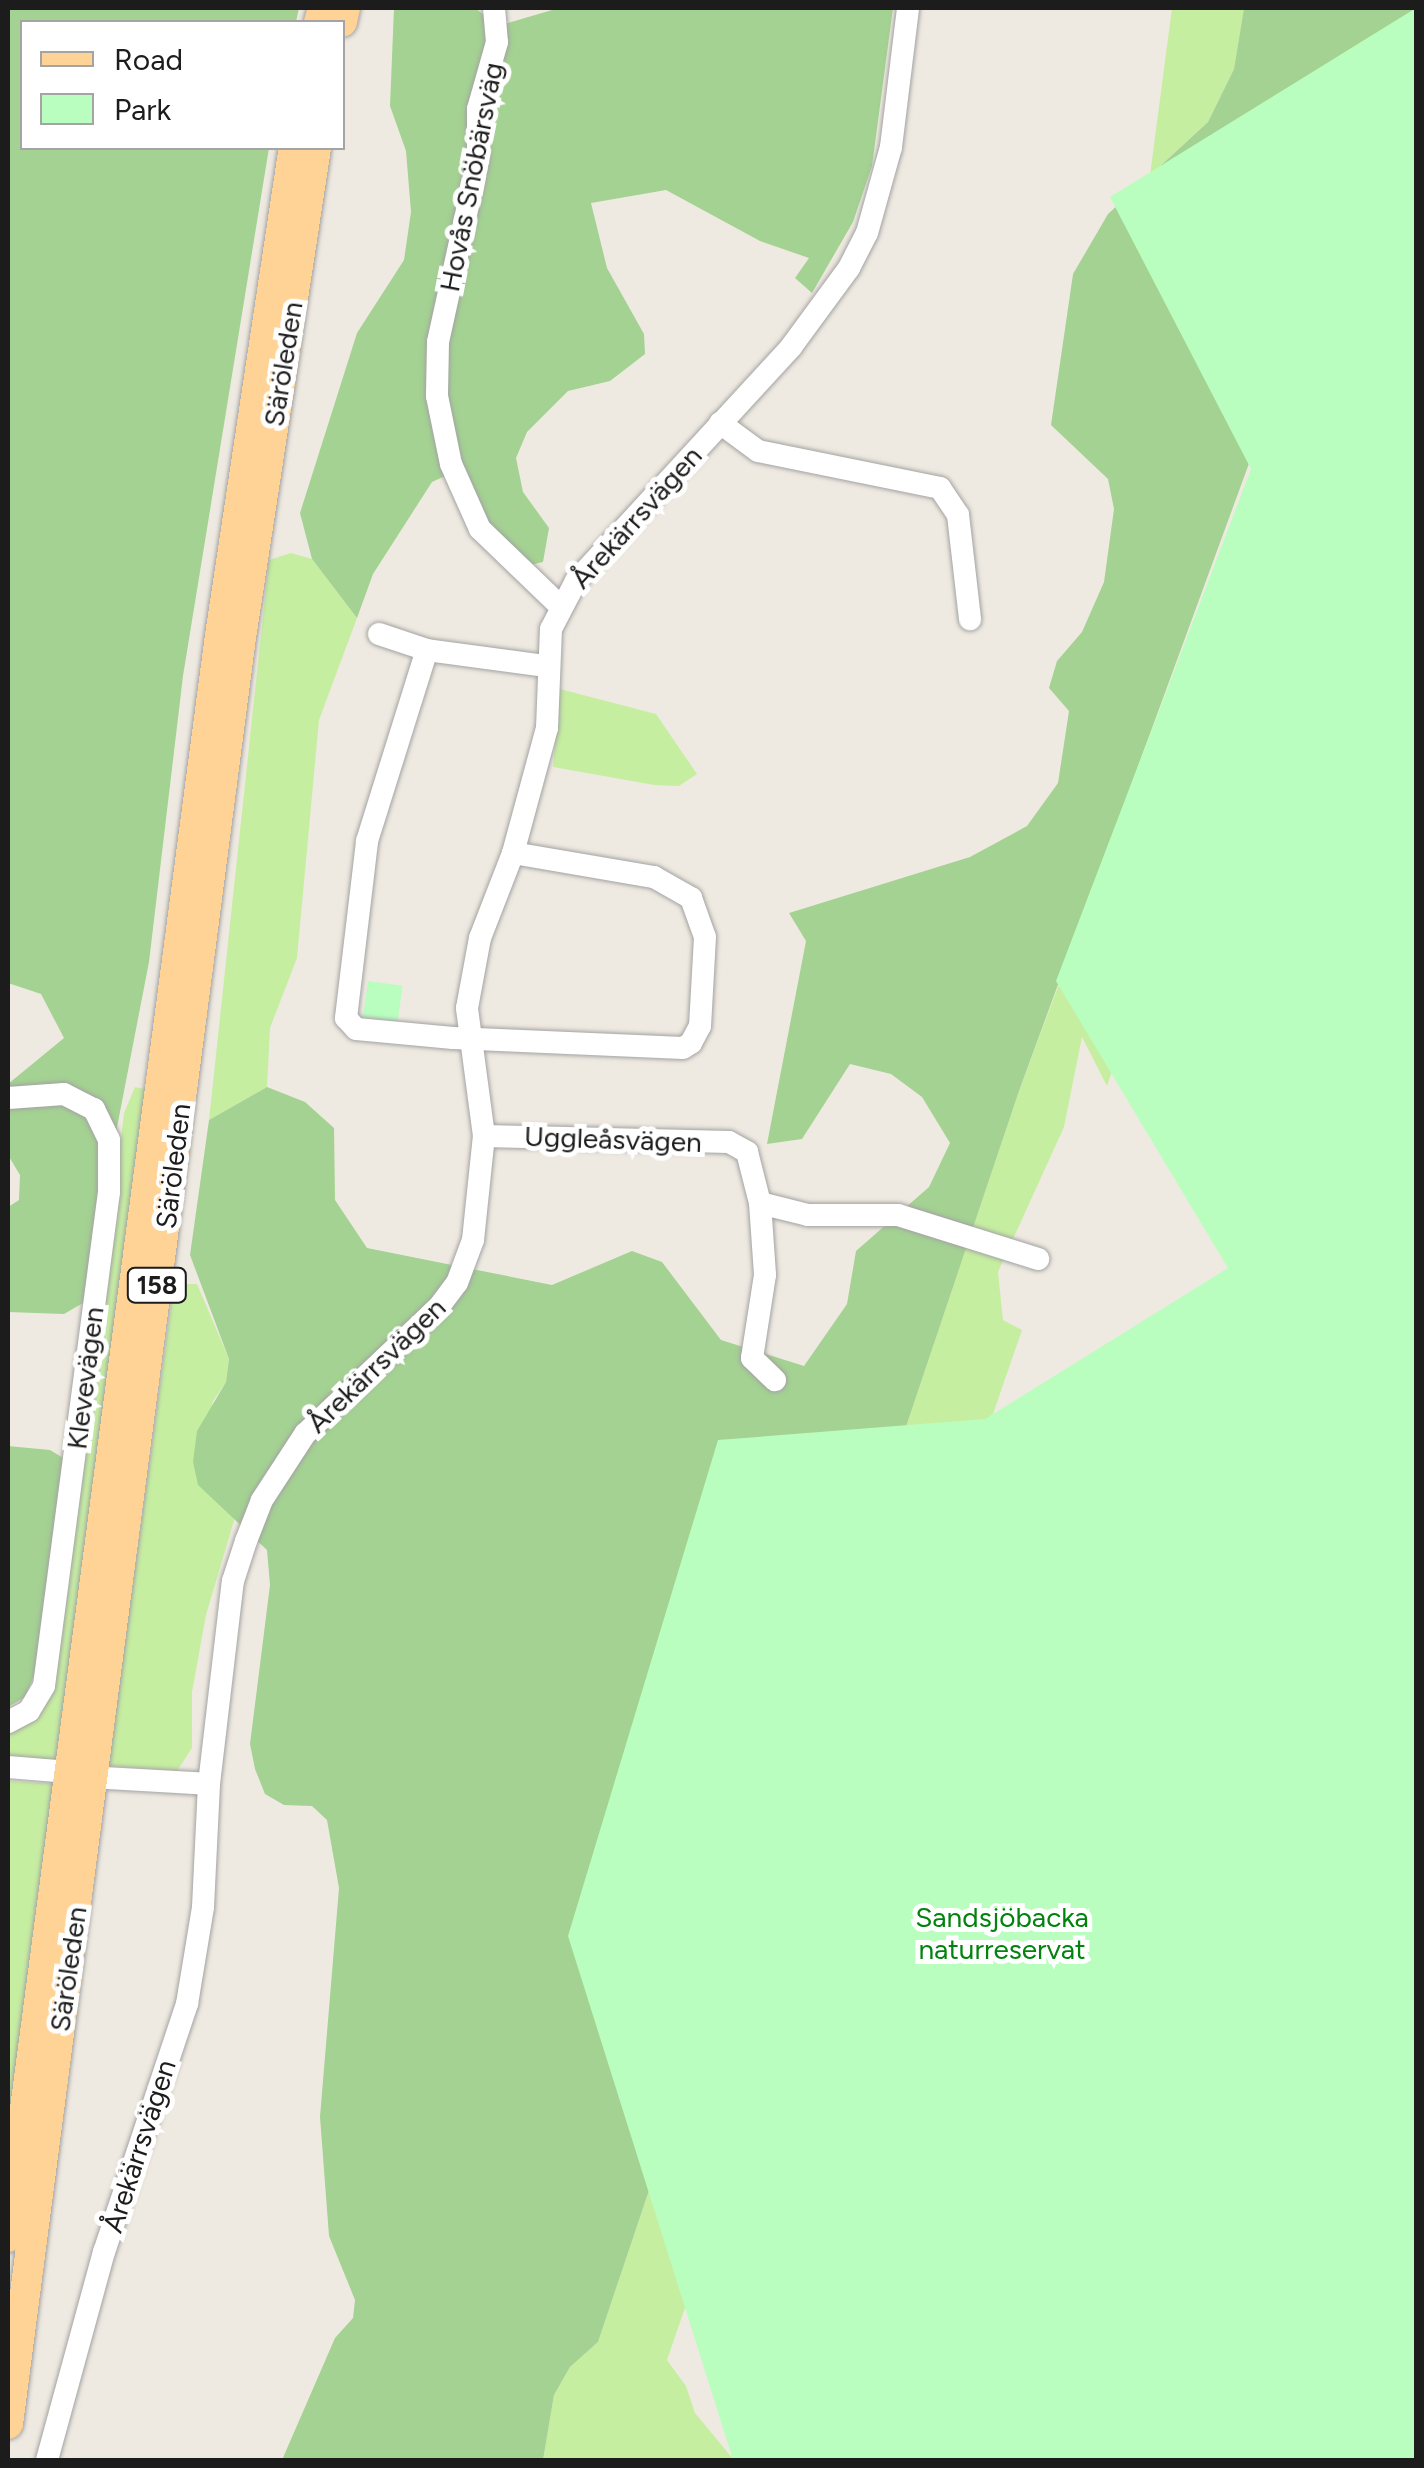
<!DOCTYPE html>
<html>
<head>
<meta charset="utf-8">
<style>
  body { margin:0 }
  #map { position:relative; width:1424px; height:2468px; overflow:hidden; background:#efeae1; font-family:Figtree,sans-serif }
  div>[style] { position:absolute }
  .grass>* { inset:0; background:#c6eea1 }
  .forest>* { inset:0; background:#a4d292 }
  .park>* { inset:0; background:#b9febf; transform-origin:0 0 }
  .roads { filter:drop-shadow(0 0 2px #a3a3a3) drop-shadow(0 0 2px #a3a3a3) }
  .minor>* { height:22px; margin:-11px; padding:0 11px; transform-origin:11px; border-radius:11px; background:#fff }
  .major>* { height:30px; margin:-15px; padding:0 15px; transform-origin:15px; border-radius:15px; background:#ffd396 }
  span { translate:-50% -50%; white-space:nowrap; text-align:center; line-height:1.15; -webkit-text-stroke:10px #fff; paint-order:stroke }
  .shield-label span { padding:2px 8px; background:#fff; border:2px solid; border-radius:8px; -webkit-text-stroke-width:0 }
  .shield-label { font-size:25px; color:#1c1c1c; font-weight:700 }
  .street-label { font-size:28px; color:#1c1c1c }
  .park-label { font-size:28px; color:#02830e }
  .frame { position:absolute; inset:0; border:10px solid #1c1c1c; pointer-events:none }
  .legend { position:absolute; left:20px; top:20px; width:325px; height:130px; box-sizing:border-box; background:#fff; border:2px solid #a4a4a4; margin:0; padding:12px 18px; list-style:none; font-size:30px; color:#1c1c1c }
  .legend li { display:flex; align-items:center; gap:20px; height:50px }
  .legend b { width:50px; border:2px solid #a4a4a4 }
</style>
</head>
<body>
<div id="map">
  <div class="grass">
    <div style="clip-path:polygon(1172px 8px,1244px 8px,1234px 69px,1208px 122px,1150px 175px)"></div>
    <div style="clip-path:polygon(1269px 424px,1319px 473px,1107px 1086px,1082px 1037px,1064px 1127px,998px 1272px,1003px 1320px,1022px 1330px,667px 2360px,686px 2386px,695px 2413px,734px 2460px,543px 2460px,554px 2395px,570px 2367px,598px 2342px,1019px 1091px)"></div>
    <div style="clip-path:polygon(291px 553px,312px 559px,357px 618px,319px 720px,297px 958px,270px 1028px,267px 1087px,209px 1120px,269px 560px)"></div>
    <div style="clip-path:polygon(560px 689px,656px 714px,697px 774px,679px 786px,654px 785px,553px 767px)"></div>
    <div style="clip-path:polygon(135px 1087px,150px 1090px,61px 1765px,8px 1758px,8px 1729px,34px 1719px,100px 1315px,124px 1113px)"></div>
    <div style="clip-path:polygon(174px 1284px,197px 1284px,229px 1359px,226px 1382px,213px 1401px,198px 1485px,235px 1517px,206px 1615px,192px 1692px,192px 1748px,177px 1771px,108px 1766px)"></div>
    <div style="clip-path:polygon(8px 1781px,59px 1784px,8px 2163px)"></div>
  </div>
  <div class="forest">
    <div style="clip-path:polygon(8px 8px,299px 8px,296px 22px,22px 22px,22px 148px,269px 148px,183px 676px,149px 962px,83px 1303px,64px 1314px,8px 1312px,8px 1207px,19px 1200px,20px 1175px,8px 1155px,8px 1084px,64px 1038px,41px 994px,8px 983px)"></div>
    <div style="clip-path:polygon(394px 8px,475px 8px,498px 26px,552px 10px,893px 8px,872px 166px,853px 222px,812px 293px,795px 278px,809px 258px,760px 241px,666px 190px,591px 203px,607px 268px,644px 334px,645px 354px,610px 381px,568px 391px,527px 432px,516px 458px,523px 492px,549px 528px,543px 562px,526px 566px,487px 527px,465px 467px,432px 482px,373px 574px,357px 618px,312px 559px,300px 513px,357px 333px,404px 260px,411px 212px,406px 151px,390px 106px)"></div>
    <div style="clip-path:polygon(1244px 8px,1416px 8px,1019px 1091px,598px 2342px,570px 2367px,554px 2395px,543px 2460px,282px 2460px,335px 2338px,353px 2318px,355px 2300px,329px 2236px,320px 2117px,339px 1888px,327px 1820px,312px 1806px,284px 1805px,265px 1794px,255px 1769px,250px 1744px,270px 1585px,267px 1550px,198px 1485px,193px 1462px,197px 1431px,226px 1382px,229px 1359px,190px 1255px,209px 1120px,267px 1087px,305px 1102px,334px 1128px,335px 1200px,367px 1248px,552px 1285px,632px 1251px,662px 1262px,721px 1340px,804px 1366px,847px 1304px,856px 1251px,929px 1187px,950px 1143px,922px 1097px,891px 1074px,850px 1064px,802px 1139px,767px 1144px,806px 941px,789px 913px,970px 857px,1027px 826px,1058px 783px,1069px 711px,1049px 688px,1057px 661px,1082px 632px,1104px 582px,1114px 509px,1108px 479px,1051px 425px,1073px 274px,1108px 214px,1208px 122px,1234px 69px)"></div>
    <div style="clip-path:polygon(8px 1446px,50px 1450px,65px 1459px,39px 1664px,25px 1697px,8px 1707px)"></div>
  </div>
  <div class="park">
    <div style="clip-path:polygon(1416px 8px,1416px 2460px,733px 2460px,568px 1936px,718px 1440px,985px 1419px,1228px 1268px,1056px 981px,1251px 469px,1110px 197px)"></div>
    <div style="left:368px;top:981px;width:35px;height:36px;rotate:8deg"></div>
  </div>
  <div class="roads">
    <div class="minor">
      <div style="left:494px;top:8px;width:34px;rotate:85deg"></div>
      <div style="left:497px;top:42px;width:70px;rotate:105.8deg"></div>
      <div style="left:478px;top:109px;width:51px;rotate:90deg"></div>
      <div style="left:478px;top:160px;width:186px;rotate:102.4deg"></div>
      <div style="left:438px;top:342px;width:54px;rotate:91.1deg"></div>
      <div style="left:437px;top:396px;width:69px;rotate:78.4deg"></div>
      <div style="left:451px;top:464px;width:71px;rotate:66deg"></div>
      <div style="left:480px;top:529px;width:111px;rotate:43.9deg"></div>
      <div style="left:720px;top:423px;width:47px;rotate:36.4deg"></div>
      <div style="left:758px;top:451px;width:186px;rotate:11.5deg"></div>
      <div style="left:940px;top:488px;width:32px;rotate:56deg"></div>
      <div style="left:958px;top:515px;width:105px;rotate:83.4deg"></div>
      <div style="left:379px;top:634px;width:51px;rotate:18.4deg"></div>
      <div style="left:513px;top:853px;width:143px;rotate:9.7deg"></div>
      <div style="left:654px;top:877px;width:43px;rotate:29.6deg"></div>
      <div style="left:691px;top:898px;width:41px;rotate:70.3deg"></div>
      <div style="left:705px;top:937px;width:89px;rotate:93.2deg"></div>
      <div style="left:700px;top:1026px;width:19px;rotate:118deg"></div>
      <div style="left:691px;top:1043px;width:9px;rotate:148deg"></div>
      <div style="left:683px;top:1048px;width:230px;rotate:-177.5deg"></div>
      <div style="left:453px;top:1038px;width:97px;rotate:-174.7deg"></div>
      <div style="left:356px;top:1029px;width:15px;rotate:-132deg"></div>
      <div style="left:346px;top:1018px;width:178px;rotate:-83.2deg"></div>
      <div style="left:367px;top:841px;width:200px;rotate:-72.6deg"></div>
      <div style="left:427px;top:650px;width:119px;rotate:7.7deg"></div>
      <div style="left:8px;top:1098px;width:56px;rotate:-4.1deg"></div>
      <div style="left:64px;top:1094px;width:34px;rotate:27deg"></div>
      <div style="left:94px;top:1109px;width:34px;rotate:64deg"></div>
      <div style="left:109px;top:1140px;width:52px;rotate:90deg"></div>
      <div style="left:109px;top:1192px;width:498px;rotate:97.5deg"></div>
      <div style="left:44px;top:1686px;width:29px;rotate:121deg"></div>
      <div style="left:29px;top:1711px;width:24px;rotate:152deg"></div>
      <div style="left:484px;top:1136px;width:245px;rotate:1.4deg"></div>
      <div style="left:729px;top:1142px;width:21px;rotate:29deg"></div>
      <div style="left:747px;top:1152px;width:53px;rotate:75.7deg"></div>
      <div style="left:760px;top:1203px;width:72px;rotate:86deg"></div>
      <div style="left:765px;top:1275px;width:84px;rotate:98.9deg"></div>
      <div style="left:752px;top:1358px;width:32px;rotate:44deg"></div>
      <div style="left:760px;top:1203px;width:49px;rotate:14deg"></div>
      <div style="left:808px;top:1215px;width:90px"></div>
      <div style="left:898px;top:1215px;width:147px;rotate:17.4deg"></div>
      <div style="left:8px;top:1767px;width:49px;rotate:4.7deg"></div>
      <div style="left:106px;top:1778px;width:103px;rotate:3.3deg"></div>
      <div style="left:47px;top:2460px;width:216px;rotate:-74.7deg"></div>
      <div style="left:104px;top:2252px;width:262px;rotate:-71.5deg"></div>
      <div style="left:187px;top:2004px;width:98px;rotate:-80.6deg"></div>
      <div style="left:203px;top:1907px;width:123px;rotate:-87.2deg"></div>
      <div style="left:209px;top:1784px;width:204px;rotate:-83.3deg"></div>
      <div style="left:233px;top:1581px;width:42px;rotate:-72deg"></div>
      <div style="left:246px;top:1541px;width:44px;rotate:-68.7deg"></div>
      <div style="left:262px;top:1500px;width:79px;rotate:-56.9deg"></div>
      <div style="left:305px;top:1434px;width:183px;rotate:-43.5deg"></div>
      <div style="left:438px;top:1308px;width:31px;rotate:-53deg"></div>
      <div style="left:457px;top:1283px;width:46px;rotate:-69.6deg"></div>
      <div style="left:473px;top:1240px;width:105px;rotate:-84deg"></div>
      <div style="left:484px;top:1136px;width:129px;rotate:-97.6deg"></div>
      <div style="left:467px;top:1008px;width:71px;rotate:-79.5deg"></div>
      <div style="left:480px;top:938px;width:91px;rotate:-68.8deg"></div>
      <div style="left:513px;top:853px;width:130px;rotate:-74.8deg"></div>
      <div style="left:547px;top:728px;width:99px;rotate:-87.7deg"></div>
      <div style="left:551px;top:629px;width:54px;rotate:-62.5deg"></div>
      <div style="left:576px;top:581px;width:318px;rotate:-47.4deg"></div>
      <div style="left:791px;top:347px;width:98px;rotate:-53.7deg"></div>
      <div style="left:849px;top:268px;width:39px;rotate:-63deg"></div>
      <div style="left:867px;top:233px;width:89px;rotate:-74.4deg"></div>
      <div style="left:891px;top:147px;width:140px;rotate:-83deg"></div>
    </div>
    <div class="major">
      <div style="left:319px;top:22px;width:15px;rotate:-74deg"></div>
      <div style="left:342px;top:22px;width:14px;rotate:-78deg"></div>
      <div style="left:8px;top:2237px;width:1609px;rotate:-82.46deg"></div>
      <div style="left:219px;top:642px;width:500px;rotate:-81.4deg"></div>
      <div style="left:8px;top:2424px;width:1795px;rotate:-82.57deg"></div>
      <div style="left:240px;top:644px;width:502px;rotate:-81.29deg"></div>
    </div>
  </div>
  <div class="shield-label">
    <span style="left:157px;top:1285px">158</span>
  </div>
  <div class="street-label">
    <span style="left:471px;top:177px;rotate:-79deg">Hovås Snöbärsväg</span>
    <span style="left:283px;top:364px;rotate:-81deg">Säröleden</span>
    <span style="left:636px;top:517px;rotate:-48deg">Årekärrsvägen</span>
    <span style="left:613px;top:1139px;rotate:2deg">Uggleåsvägen</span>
    <span style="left:173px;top:1166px;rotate:-83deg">Säröleden</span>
    <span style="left:376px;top:1365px;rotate:-44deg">Årekärrsvägen</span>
    <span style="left:85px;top:1378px;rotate:-83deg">Klevevägen</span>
    <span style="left:68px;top:1969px;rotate:-82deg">Säröleden</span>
    <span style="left:139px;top:2146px;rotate:-72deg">Årekärrsvägen</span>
  </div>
  <div class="park-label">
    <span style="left:1002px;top:1933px">Sandsjöbacka<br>naturreservat</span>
  </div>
  <div class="frame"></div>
  <ul class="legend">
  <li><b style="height:12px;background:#ffd396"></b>Road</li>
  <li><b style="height:28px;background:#b9febf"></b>Park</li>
  </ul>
</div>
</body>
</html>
